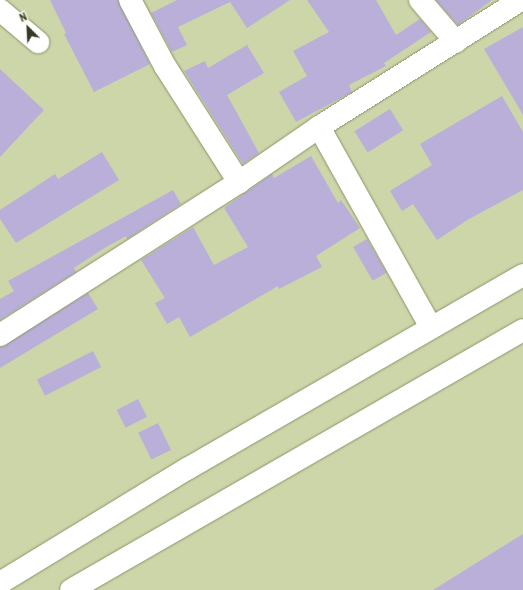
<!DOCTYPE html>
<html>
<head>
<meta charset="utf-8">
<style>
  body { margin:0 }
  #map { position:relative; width:523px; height:590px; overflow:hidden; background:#cdd6a9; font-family:"Archivo Narrow",sans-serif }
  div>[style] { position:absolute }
  .building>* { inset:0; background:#baafd9; transform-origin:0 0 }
  .roads { filter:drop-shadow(0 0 1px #8c946a) drop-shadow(0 0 1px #8c946a) }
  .minor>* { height:22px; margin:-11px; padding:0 11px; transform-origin:11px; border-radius:11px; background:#fff }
  .tertiary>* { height:22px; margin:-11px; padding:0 11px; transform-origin:11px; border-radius:11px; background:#fff }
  span { translate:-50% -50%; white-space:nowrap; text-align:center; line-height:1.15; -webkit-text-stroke:3px #eff4dd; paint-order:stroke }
  .north { position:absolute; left:8px; top:8px; width:40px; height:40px; -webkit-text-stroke:3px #eff4dd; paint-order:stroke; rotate:336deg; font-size:11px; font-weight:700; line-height:16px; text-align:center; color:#363927 }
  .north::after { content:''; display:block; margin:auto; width:14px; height:18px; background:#363927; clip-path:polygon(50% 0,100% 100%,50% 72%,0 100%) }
</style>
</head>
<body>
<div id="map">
  <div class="building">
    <div style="clip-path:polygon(50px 0,118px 0,150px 64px,94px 92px,64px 34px,66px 33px)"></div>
    <div style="clip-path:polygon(177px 0,290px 0,247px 28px,230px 2px,178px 27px,187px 45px,172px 52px,151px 13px)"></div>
    <div style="clip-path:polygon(307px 0,376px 0,396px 35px,420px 19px,431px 32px,384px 63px,386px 66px,349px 85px,352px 92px,296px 122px,279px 92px,307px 76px,293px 51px,329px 32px)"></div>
    <div style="clip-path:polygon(436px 0,492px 0,458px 25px)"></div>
    <div style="clip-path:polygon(523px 27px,523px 115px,484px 49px)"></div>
    <div style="clip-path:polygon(247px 45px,264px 73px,227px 95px,259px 153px,243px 164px,184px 71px,205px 61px,208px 68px)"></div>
    <div style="clip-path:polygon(0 69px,44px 110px,0 157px)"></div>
    <div style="clip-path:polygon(502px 96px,523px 132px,523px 190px,469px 219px,437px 240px,413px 204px,402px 211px,390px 191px,432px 165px,420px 144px)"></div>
    <div style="left:390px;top:109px;width:25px;height:42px;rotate:58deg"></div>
    <div style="clip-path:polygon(102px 152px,119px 180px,16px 243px,0 219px,0 210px,55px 174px,58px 179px)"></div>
    <div style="clip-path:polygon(311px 156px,338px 203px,341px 200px,360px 228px,316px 256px,322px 267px,279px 289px,278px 286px,190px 337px,179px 317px,167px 324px,155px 303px,165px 298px,141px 260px,193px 227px,214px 265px,248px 247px,224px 208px,272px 174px,274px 178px)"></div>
    <div style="clip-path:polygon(173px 190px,181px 204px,127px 239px,126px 236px,103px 249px,74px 268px,76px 272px,0 320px,0 299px,14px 291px,8px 281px)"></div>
    <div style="left:367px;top:239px;width:39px;height:16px;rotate:60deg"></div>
    <div style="clip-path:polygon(88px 293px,98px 309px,0 368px,0 347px)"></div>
    <div style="left:93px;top:351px;width:18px;height:63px;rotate:63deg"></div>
    <div style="left:138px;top:399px;width:20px;height:24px;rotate:63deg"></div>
    <div style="left:158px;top:423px;width:30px;height:22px;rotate:64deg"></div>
    <div style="clip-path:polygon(523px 534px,523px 590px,433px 590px)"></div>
  </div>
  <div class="roads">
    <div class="minor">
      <div style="left:130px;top:0;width:75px;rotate:62.1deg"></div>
      <div style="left:165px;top:66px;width:138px;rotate:57.5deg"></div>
      <div style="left:420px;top:0;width:55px;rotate:49.4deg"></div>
      <div style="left:0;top:10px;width:50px;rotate:40.1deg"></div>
      <div style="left:319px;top:127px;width:229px;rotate:60.8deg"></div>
      <div style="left:0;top:335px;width:284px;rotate:-32.6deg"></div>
      <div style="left:239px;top:182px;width:97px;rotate:-34.5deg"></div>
      <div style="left:319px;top:127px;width:239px;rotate:-32.2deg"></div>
    </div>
    <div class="tertiary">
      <div style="left:0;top:583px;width:219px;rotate:-31.4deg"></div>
      <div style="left:187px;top:469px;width:388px;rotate:-30deg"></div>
      <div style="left:71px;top:590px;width:521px;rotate:-29.91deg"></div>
    </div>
  </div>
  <div class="north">N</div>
</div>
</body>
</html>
